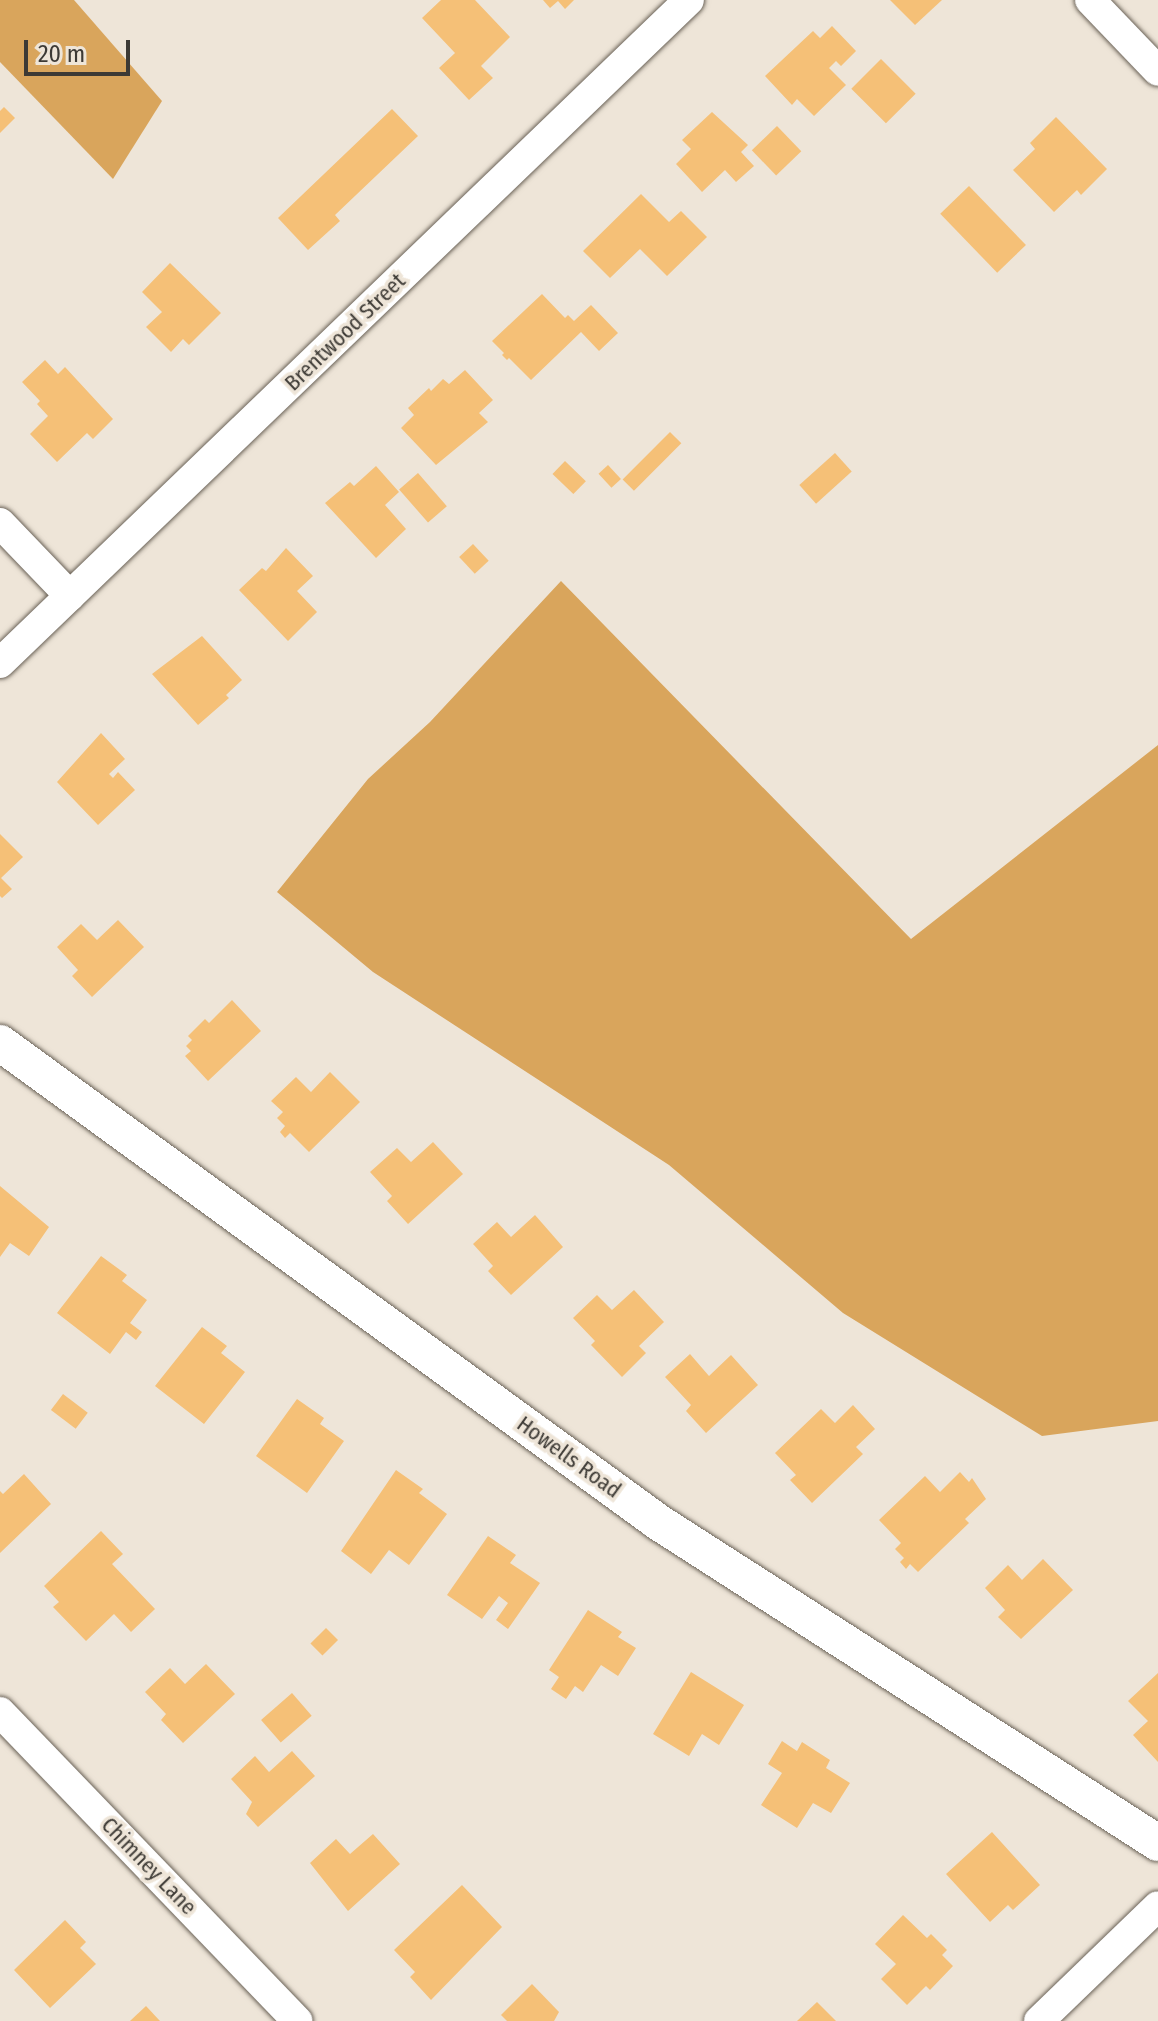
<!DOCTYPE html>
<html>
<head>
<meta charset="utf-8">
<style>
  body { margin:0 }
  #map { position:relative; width:1158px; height:2021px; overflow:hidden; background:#eee5d8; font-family:"Fira Sans Condensed",sans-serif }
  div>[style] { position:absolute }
  .forest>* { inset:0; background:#d9a55c }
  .building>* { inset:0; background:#f5c077; transform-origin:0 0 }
  .roads { filter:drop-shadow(0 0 2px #6a6257) drop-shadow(0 0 2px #6a6257) }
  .minor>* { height:30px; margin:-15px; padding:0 15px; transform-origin:15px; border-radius:15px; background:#fff }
  .tertiary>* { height:36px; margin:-18px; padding:0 18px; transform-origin:18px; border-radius:18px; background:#fff }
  span { translate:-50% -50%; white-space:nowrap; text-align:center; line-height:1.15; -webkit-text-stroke:7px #eee5d8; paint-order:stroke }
  .street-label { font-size:22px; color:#3d3a35 }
  .scale { position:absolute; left:24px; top:40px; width:106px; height:36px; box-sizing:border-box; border:4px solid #3d3a35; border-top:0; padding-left:10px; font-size:24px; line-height:28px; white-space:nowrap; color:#3d3a35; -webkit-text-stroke:6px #eee5d8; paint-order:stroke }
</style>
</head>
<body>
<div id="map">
  <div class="forest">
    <div style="clip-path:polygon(0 0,74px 0,162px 101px,113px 179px,0 62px)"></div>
    <div style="clip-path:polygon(561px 581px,911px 939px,1158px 745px,1158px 1421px,1042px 1436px,843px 1313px,669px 1165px,373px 972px,277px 892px,368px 779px,430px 722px)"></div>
  </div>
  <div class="building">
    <div style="clip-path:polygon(441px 0,475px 0,510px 37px,481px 66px,493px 78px,469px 100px,439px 68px,455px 53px,422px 18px)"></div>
    <div style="clip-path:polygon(543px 0,574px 0,565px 9px,558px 1px,550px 8px)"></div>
    <div style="clip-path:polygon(890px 0,942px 0,915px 25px)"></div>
    <div style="clip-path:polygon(832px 26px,856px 51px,841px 66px,836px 61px,829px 68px,846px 85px,814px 116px,797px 99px,792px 105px,765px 76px,813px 31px,820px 38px)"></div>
    <div style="left:881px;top:59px;width:49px;height:42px;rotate:45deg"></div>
    <div style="clip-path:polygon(4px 107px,15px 118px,0 133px,0 111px)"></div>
    <div style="clip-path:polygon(392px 109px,418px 136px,335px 215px,340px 221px,308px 250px,278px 218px)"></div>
    <div style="clip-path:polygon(712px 112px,748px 145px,741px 152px,754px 166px,736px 182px,725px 170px,702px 192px,676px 164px,691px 149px,682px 140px)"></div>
    <div style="clip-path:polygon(1056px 117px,1107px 169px,1081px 195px,1077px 190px,1054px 212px,1013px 170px,1035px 149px,1030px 143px)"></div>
    <div style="left:777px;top:126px;width:35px;height:35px;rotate:46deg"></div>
    <div style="left:969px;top:186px;width:82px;height:40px;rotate:46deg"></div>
    <div style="clip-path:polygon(641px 194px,669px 222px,681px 211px,707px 237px,667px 276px,640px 249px,610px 278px,583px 251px)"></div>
    <div style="clip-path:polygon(170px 263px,221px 313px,189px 345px,183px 339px,171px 352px,146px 327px,162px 312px,142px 292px)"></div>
    <div style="clip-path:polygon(542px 294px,565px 318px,568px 315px,574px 321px,591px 305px,618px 333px,599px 351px,581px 332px,531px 380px,509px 358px,507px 360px,502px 355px,504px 353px,492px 341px)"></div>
    <div style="clip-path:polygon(45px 360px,58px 374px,65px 367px,113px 419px,93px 439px,87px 433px,57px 462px,30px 434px,48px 416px,37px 404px,40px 401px,22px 382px)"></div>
    <div style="clip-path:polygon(465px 370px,493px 400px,479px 413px,488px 422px,436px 465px,401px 428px,414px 415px,408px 408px,429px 388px,431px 391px,443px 379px,449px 384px)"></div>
    <div style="left:670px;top:432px;width:16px;height:67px;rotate:45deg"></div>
    <div style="left:835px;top:453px;width:25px;height:48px;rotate:48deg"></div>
    <div style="left:565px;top:461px;width:29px;height:18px;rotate:44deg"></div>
    <div style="left:608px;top:465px;width:19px;height:13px;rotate:47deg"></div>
    <div style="clip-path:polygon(376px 466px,399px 492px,385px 505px,406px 529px,376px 558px,325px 503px,350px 482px,354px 486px)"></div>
    <div style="left:418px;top:473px;width:44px;height:25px;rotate:49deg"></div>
    <div style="left:473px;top:544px;width:23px;height:19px;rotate:47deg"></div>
    <div style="clip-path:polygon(286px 548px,313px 576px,297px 591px,317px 612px,288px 641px,239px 590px,262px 568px,266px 571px)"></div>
    <div style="clip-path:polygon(202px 636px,242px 680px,226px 695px,229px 698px,198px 725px,152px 674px)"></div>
    <div style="clip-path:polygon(101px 733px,125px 759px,109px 774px,113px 778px,118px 772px,135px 790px,98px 825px,57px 782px)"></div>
    <div style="clip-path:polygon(0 834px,23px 857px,1px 878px,12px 889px,2px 898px,0 896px)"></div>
    <div style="clip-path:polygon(118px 920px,144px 947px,92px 997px,72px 976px,78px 970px,57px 947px,81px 924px,97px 940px)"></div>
    <div style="clip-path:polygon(232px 1000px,261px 1031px,208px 1081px,185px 1056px,191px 1051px,186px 1046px,192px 1040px,188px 1036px,205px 1019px,209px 1023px)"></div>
    <div style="clip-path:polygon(330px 1072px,360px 1102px,309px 1152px,290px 1133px,285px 1138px,280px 1132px,285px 1126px,277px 1118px,283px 1112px,271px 1101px,296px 1077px,311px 1092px)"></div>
    <div style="clip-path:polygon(433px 1142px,463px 1174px,408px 1224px,387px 1201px,392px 1196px,370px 1172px,397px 1148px,411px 1162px)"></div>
    <div style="clip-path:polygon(0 1186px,49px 1227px,29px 1256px,10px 1243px,0 1257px)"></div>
    <div style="clip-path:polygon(535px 1215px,563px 1247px,511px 1295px,488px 1271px,493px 1266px,473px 1244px,497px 1222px,511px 1237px)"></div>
    <div style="clip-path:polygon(101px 1256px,127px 1275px,122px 1281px,147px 1300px,130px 1323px,142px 1332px,136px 1340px,126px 1332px,110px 1354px,57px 1313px)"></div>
    <div style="clip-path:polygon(634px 1290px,664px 1322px,639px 1346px,646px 1353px,622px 1377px,591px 1345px,595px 1341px,573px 1318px,597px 1295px,612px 1310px)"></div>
    <div style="clip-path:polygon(202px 1327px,227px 1346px,221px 1353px,245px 1372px,204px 1424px,155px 1386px)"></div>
    <div style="clip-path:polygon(690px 1354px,709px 1376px,731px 1355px,758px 1385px,706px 1433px,686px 1411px,691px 1405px,665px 1377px)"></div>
    <div style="left:63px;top:1394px;width:31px;height:20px;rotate:37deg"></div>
    <div style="clip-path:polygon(297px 1399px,324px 1418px,320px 1424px,344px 1441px,307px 1493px,256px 1456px)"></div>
    <div style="clip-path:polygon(853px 1405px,875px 1429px,856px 1447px,863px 1454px,812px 1503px,790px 1480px,796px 1475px,775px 1453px,821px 1409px,835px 1423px)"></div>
    <div style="clip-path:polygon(396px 1470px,423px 1489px,419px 1493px,447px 1514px,409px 1565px,389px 1550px,371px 1574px,341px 1551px)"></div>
    <div style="clip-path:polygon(960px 1472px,969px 1482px,972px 1478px,986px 1499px,965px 1519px,969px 1523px,918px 1572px,910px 1564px,906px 1569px,900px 1562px,904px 1558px,895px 1549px,901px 1543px,879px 1520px,925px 1476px,940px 1492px)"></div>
    <div style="clip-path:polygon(24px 1474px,51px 1504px,0 1553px,0 1491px,3px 1494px)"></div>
    <div style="clip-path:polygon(101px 1531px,123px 1554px,112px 1564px,155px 1609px,131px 1632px,114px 1614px,86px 1641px,53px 1607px,59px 1602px,44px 1586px)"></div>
    <div style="clip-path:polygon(488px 1536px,516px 1555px,510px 1563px,540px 1583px,508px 1629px,496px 1620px,508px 1603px,499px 1596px,482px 1619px,447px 1595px)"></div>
    <div style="clip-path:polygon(1043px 1559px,1073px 1590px,1021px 1639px,998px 1617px,1005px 1610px,985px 1588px,1008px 1565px,1022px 1580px)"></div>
    <div style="clip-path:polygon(588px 1610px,622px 1632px,618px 1637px,636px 1648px,618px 1676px,601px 1665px,583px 1692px,575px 1686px,566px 1699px,551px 1689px,559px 1677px,549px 1670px)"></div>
    <div style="left:326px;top:1628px;width:17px;height:22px;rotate:45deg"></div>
    <div style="clip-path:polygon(206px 1664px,235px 1694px,183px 1743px,161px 1720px,166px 1714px,145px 1692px,170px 1668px,185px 1684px)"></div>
    <div style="clip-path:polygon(691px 1672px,744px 1705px,719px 1745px,702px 1734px,689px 1756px,653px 1734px)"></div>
    <div style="clip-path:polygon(1158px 1673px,1158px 1762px,1133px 1735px,1148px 1721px,1128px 1701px)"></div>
    <div style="left:292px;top:1693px;width:30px;height:41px;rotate:49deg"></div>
    <div style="clip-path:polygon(782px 1741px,797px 1751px,802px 1742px,830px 1760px,826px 1768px,850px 1783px,831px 1813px,813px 1803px,797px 1828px,761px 1805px,782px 1773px,768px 1764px)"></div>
    <div style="clip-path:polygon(292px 1751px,315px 1776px,258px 1827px,246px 1814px,252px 1802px,231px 1779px,255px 1756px,269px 1772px)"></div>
    <div style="clip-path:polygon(992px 1832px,1040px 1885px,1013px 1910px,1008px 1905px,990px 1922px,946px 1874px)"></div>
    <div style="clip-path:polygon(373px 1834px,400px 1864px,348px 1911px,310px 1863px,336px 1839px,350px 1854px)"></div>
    <div style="clip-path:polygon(462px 1885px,502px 1927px,431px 2000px,410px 1977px,415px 1972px,394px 1950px)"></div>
    <div style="clip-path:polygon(903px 1915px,927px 1938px,931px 1934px,947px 1950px,942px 1955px,953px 1966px,930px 1990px,926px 1986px,907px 2005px,881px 1979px,896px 1964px,875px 1944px)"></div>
    <div style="clip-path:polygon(65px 1920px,86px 1942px,80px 1948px,96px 1964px,50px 2008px,14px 1970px)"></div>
    <div style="clip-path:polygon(532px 1984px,559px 2012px,554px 2021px,507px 2021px,501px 2015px)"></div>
    <div style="clip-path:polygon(817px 2002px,836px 2021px,797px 2021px)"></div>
    <div style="clip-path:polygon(146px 2006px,160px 2021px,130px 2021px)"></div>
  </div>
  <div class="roads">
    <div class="minor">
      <div style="left:1090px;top:0;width:98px;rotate:46.2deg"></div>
      <div style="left:0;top:523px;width:101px;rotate:46.2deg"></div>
      <div style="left:0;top:663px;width:956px;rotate:-43.9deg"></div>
      <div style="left:0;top:1712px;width:429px;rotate:46.1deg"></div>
      <div style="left:1039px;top:2021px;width:165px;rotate:-44deg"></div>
    </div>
    <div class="tertiary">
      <div style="left:0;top:1043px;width:814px;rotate:36.05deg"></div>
      <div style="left:658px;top:1522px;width:594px;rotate:32.7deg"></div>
    </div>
  </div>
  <div class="street-label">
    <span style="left:345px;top:332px;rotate:-44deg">Brentwood Street</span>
    <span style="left:569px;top:1457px;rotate:36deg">Howells Road</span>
    <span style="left:149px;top:1866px;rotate:46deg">Chimney Lane</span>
  </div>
  <div class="scale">20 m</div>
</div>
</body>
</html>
